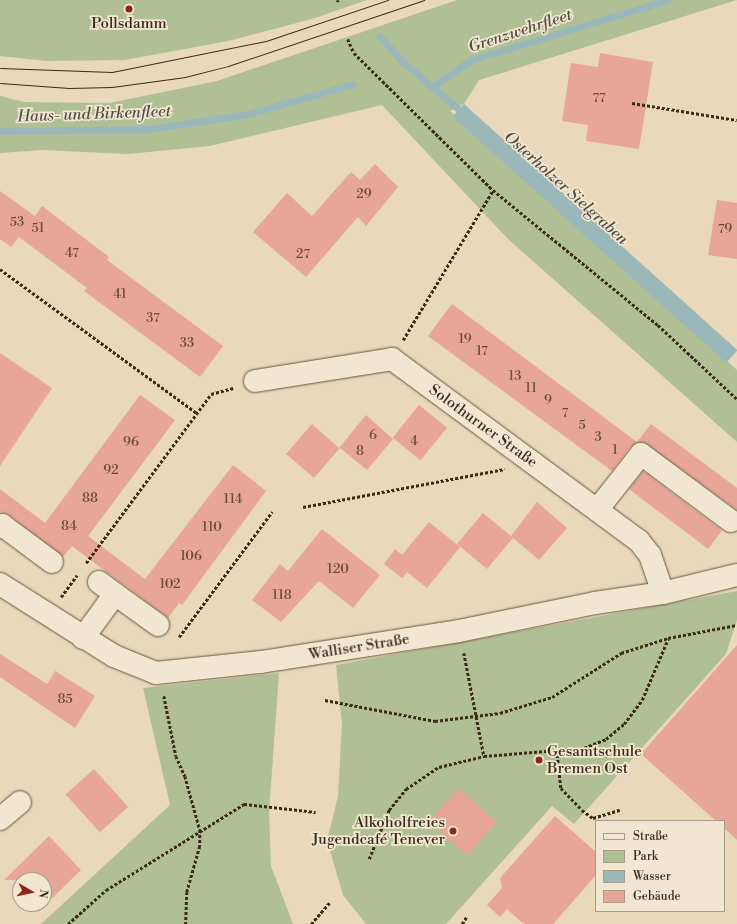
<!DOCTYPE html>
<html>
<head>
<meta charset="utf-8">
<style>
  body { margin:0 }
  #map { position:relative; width:737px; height:924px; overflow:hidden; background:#e9d8ba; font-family:"Libre Bodoni",serif }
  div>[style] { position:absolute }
  .green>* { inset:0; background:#b0c094 }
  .water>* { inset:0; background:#9ab8b9; transform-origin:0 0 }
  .stream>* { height:7px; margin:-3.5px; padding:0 3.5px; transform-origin:3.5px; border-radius:3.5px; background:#9ab8b9 }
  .building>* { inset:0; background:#e7a697; transform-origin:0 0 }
  .path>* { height:2.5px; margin-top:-1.25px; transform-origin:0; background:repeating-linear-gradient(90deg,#3c2b1a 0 3px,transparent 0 5px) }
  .roads { filter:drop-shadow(0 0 1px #675642) drop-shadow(0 0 1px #675642) }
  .minor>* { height:22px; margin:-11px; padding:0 11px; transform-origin:11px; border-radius:11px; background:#f1e6d2 }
  .tram>* { height:1px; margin:-0.5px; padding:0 0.5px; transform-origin:0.5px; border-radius:0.5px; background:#3c2b1a }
  .dots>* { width:11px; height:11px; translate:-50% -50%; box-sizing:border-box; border:2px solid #f1e6d2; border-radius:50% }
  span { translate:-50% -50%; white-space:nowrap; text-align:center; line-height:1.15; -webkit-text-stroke:3.5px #f1e6d2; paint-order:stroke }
  .number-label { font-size:13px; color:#674a39 }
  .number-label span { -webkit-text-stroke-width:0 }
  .poi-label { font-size:15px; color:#3c2b1a }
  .left { translate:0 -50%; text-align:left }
  .right { translate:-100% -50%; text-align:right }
  .street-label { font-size:15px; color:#3c2b1a }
  .water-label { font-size:16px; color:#544e42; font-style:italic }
  .legend { position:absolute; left:595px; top:820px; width:130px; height:92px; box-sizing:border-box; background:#f1e6d2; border:1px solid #a99b88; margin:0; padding:5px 7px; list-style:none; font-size:12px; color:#3c2b1a }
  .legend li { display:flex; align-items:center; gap:8px; height:20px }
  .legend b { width:20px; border:1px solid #a99b88 }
  .north { position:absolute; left:12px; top:872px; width:40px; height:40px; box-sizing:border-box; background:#f1e6d2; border:1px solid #a99b88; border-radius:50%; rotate:99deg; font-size:11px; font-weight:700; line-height:16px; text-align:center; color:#3c2b1a }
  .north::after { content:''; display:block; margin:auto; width:14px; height:18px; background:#8f2418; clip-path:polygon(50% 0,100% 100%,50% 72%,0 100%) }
</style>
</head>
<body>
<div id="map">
  <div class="green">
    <div style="clip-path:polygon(0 0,367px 0,312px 19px,228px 41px,125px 60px,47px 61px,0 56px)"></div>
    <div style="clip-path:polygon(457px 0,737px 0,479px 80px,464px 104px,450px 111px,737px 370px,737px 442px,508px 239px,382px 105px,210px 146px,128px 154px,42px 150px,0 153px,0 96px,24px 102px,109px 103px,217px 81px)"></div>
    <div style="clip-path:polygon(737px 591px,737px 620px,726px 654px,574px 824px,552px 806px,446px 924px,366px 924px,343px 895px,327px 841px,338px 796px,342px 724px,336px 665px)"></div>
    <div style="clip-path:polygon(279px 673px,269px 813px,271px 866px,293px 924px,41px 924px,170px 805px,143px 688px)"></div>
  </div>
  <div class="water">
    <div style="left:464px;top:104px;width:368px;height:17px;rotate:42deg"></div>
  </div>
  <div class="stream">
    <div style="left:379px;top:36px;width:34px;rotate:47deg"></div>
    <div style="left:402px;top:61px;width:80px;rotate:40.4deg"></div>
    <div style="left:432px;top:87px;width:47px;rotate:-34.7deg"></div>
    <div style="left:471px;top:60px;width:205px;rotate:-17deg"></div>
    <div style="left:0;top:131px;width:149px;rotate:-0.8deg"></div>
    <div style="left:149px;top:129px;width:100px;rotate:-8.6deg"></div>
    <div style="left:248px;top:114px;width:109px;rotate:-15.9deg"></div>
  </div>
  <div class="building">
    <div style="clip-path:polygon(600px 53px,653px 62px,639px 149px,586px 141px,588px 125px,562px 121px,571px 63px,598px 67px)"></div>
    <div style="clip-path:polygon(375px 164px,398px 187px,366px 226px,358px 217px,306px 277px,253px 232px,287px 193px,312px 216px,351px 172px,360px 180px)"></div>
    <div style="clip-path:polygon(0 191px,35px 216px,42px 206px,109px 257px,107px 260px,223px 346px,200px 377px,84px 291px,87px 288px,19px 237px,11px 247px,0 239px)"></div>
    <div style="clip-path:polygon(717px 200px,737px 203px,737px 259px,708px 255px)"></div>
    <div style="clip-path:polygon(452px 304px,637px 442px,651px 424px,737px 488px,737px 510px,643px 442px,631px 446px,612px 471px,428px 336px)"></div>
    <div style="clip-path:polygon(0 353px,52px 388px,0 466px)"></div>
    <div style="clip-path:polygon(140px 395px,175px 420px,88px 536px,145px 579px,233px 465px,266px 491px,182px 605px,179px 603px,168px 618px,72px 546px,63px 557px,9px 515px,0 512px,0 489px,45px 523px)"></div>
    <div style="left:419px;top:405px;width:36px;height:42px;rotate:39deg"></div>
    <div style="clip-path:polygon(366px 415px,393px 439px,367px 470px,340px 448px,314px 478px,286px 454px,312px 424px,339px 448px)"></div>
    <div style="left:643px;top:471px;width:99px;height:23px;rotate:37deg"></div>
    <div style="clip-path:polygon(537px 502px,567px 528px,539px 560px,513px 538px,487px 569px,457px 544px,483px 513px,511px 536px)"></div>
    <div style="clip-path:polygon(429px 522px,460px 547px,427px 588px,407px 572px,402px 578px,384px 564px,395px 549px,402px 555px)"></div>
    <div style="clip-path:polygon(322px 529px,380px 575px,353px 608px,319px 581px,281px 622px,252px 600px,280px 564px,288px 571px)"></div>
    <div style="clip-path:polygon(737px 645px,737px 840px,724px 828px,724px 821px,716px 821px,641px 754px)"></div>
    <div style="clip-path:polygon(0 654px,47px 684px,55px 671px,95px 696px,75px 728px,0 677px)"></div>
    <div style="left:94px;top:769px;width:51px;height:38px;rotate:48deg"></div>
    <div style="left:459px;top:788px;width:51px;height:45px;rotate:42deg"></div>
    <div style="clip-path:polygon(555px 816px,596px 852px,596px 875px,553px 924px,524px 924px,507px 909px,500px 917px,487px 905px,502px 888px,500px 878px)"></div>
    <div style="clip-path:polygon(49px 836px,81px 870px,44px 906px,44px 880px,4px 880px)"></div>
  </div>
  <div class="path">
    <div style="left:338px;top:0;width:2px;rotate:90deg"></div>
    <div style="left:348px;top:39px;width:15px;rotate:67deg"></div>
    <div style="left:354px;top:53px;width:195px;rotate:44.6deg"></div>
    <div style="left:493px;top:190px;width:213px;rotate:39.3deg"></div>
    <div style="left:658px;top:325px;width:108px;rotate:43.1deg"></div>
    <div style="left:632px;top:103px;width:106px;rotate:9.2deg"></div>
    <div style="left:0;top:269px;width:244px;rotate:36.2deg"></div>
    <div style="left:403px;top:340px;width:175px;rotate:-59deg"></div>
    <div style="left:303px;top:507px;width:205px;rotate:-10.7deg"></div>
    <div style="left:86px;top:563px;width:210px;rotate:-53.5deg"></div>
    <div style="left:211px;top:394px;width:23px;rotate:-15deg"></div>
    <div style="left:61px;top:597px;width:27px;rotate:-54deg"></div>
    <div style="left:179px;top:637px;width:156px;rotate:-53.4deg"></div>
    <div style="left:464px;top:653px;width:105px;rotate:79deg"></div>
    <div style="left:484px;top:756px;width:100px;rotate:-4.6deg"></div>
    <div style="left:584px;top:748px;width:24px;rotate:-22deg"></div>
    <div style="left:606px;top:739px;width:23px;rotate:-40deg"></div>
    <div style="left:624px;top:724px;width:30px;rotate:-53deg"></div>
    <div style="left:642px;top:700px;width:66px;rotate:-66.9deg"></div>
    <div style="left:164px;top:696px;width:61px;rotate:78.7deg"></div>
    <div style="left:176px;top:756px;width:22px;rotate:66deg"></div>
    <div style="left:185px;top:776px;width:56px;rotate:74.5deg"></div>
    <div style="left:200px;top:830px;width:16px;rotate:90deg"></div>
    <div style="left:200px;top:846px;width:48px;rotate:105.8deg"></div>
    <div style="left:187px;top:892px;width:32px;rotate:92deg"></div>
    <div style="left:325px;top:700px;width:112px;rotate:10.8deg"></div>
    <div style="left:435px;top:721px;width:65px;rotate:-7deg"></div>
    <div style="left:500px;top:713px;width:54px;rotate:-17.1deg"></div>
    <div style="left:552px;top:697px;width:82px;rotate:-32.5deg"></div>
    <div style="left:621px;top:653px;width:49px;rotate:-17.7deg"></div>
    <div style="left:668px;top:638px;width:70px;rotate:-10.7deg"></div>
    <div style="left:557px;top:750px;width:38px;rotate:84deg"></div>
    <div style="left:561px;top:788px;width:30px;rotate:46deg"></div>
    <div style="left:582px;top:810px;width:14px;rotate:36deg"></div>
    <div style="left:593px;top:818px;width:28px;rotate:-17deg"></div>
    <div style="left:369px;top:859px;width:53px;rotate:-67.8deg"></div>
    <div style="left:389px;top:810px;width:27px;rotate:-51deg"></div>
    <div style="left:406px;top:789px;width:40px;rotate:-34deg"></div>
    <div style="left:439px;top:767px;width:46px;rotate:-13.7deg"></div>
    <div style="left:68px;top:924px;width:51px;rotate:-41.8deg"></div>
    <div style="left:106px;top:890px;width:163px;rotate:-31.9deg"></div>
    <div style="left:244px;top:804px;width:72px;rotate:6.3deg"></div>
    <div style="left:311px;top:924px;width:28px;rotate:-49deg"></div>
    <div style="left:462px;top:924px;width:9px;rotate:-58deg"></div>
  </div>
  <div class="roads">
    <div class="minor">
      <div style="left:255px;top:381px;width:139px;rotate:-9.1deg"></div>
      <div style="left:392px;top:359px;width:307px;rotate:36.4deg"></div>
      <div style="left:639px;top:541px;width:18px;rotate:52deg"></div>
      <div style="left:650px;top:555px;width:40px;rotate:71.1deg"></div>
      <div style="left:597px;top:510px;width:71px;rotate:-51.8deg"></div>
      <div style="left:641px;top:454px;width:112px;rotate:36.7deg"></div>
      <div style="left:0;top:527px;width:3px;rotate:-45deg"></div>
      <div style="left:2px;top:525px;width:62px;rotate:36.5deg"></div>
      <div style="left:99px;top:582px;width:20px;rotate:37deg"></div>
      <div style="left:0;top:584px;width:135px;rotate:32.3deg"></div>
      <div style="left:114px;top:656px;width:45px;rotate:22deg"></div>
      <div style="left:156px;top:673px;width:106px;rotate:-6deg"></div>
      <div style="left:261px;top:662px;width:200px;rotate:-8.9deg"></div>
      <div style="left:459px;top:631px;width:139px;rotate:-11.6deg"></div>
      <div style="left:595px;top:603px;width:69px;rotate:-8.4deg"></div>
      <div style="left:663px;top:593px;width:76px;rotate:-13.7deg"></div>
      <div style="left:83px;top:638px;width:54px;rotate:-54deg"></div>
      <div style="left:115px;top:594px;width:53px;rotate:35.8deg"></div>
      <div style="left:0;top:819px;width:26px;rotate:-40deg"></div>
    </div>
  </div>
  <div class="tram">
    <div style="left:0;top:68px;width:112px;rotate:2deg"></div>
    <div style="left:112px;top:72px;width:157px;rotate:-11.4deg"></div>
    <div style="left:266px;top:41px;width:129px;rotate:-18.6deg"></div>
    <div style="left:0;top:83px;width:69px;rotate:4.1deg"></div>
    <div style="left:69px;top:88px;width:43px;rotate:-1.3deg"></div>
    <div style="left:112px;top:87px;width:74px;rotate:-7.8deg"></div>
    <div style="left:185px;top:77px;width:44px;rotate:-14.3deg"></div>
    <div style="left:228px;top:66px;width:207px;rotate:-18.6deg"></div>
  </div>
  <div class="dots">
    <div style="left:129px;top:9px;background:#8f2418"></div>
    <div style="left:539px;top:760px;background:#8f2418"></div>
    <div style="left:453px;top:831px;background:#8f2418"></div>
  </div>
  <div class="number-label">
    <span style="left:599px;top:98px">77</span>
    <span style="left:364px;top:194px">29</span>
    <span style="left:17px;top:222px">53</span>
    <span style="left:38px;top:228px">51</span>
    <span style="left:725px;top:229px">79</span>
    <span style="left:72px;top:253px">47</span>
    <span style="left:303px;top:254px">27</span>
    <span style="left:120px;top:294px">41</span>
    <span style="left:153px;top:318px">37</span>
    <span style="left:465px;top:339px">19</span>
    <span style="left:187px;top:343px">33</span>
    <span style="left:482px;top:351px">17</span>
    <span style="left:515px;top:376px">13</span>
    <span style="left:531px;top:388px">11</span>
    <span style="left:548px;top:400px">9</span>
    <span style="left:565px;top:413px">7</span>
    <span style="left:582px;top:425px">5</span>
    <span style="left:373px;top:435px">6</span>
    <span style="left:598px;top:437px">3</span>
    <span style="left:414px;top:441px">4</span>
    <span style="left:131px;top:442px">96</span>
    <span style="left:615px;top:450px">1</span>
    <span style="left:360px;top:451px">8</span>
    <span style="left:111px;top:470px">92</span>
    <span style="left:90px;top:498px">88</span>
    <span style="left:233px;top:499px">114</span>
    <span style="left:69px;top:526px">84</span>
    <span style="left:212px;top:527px">110</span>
    <span style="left:191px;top:556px">106</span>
    <span style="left:338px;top:569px">120</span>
    <span style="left:170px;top:584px">102</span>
    <span style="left:282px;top:595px">118</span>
    <span style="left:65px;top:699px">85</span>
  </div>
  <div class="poi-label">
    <span style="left:129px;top:24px">Pollsdamm</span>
    <span class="left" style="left:547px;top:760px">Gesamtschule<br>Bremen Ost</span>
    <span class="right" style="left:445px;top:831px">Alkoholfreies<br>Jugendcafé Tenever</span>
  </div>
  <div class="street-label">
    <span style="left:483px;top:426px;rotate:36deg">Solothurner Straße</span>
    <span style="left:359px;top:647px;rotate:-9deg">Walliser Straße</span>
  </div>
  <div class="water-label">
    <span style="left:520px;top:31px;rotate:-18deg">Grenzwehrfleet</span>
    <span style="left:94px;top:114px;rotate:-2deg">Haus- und Birkenfleet</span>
    <span style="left:566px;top:188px;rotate:42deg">Osterholzer Sielgraben</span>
  </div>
  <ul class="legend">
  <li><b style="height:5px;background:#f1e6d2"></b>Straße</li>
  <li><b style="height:11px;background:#b0c094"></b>Park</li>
  <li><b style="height:11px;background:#9ab8b9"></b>Wasser</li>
  <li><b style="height:11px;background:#e7a697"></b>Gebäude</li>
  </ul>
  <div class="north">N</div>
</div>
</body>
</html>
